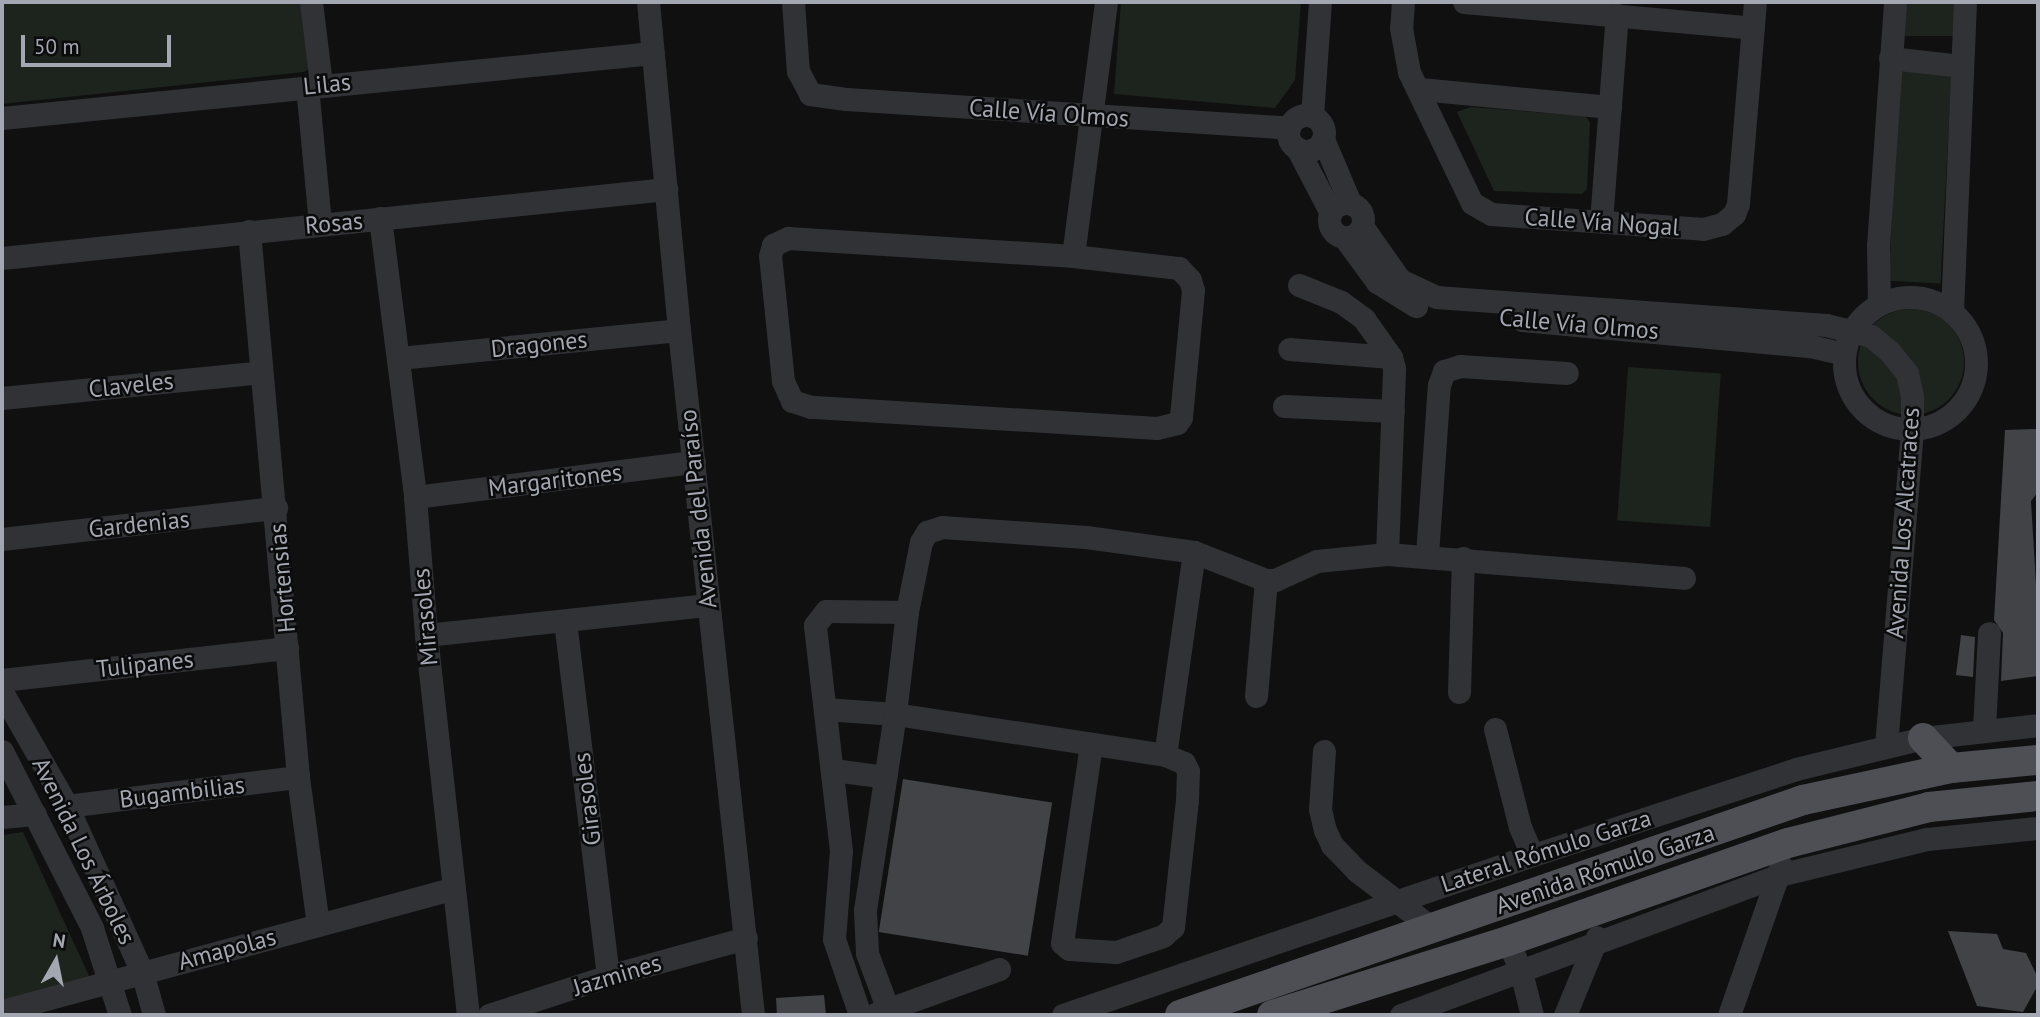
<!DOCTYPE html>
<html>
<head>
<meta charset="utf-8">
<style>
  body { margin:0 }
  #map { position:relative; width:2040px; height:1017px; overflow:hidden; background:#101011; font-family:"PT Sans",sans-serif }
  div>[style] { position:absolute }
  .green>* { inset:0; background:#1d231d; transform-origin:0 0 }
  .round { border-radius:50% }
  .building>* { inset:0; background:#414347; transform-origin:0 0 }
  .minor>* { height:23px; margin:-11.5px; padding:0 11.5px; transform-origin:11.5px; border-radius:11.5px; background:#313236 }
  .minor>.ring { margin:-11.5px; padding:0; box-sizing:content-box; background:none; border:23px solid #313236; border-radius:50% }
  .major>* { height:30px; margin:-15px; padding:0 15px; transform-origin:15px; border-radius:15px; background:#4e4f55 }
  span { translate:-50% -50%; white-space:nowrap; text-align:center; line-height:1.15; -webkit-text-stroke:5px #0b0b0c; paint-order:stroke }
  .street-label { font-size:24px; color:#a2a7b1 }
  .frame { position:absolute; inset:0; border:4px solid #a2a7b1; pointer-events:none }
  .north { position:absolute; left:21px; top:926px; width:70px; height:70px; -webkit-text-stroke:5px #0b0b0c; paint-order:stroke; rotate:9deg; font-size:19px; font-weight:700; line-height:28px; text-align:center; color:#a2a7b1 }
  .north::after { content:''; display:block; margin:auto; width:24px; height:32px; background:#a2a7b1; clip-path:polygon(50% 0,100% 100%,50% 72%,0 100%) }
  .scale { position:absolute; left:21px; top:35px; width:150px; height:32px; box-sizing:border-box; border:4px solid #a2a7b1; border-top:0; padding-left:9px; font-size:21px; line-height:24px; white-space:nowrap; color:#a2a7b1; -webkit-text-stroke:5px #0b0b0c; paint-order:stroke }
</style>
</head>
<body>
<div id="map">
  <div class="green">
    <div style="clip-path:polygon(2px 2px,303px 2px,313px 67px,304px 72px,2px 104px)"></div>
    <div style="clip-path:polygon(1121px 2px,1301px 2px,1295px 80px,1275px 108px,1114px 94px)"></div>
    <div style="left:1901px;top:2px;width:57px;height:34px"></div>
    <div style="left:1900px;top:63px;width:52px;height:218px;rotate:3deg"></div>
    <div style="clip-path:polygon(1471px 107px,1585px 116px,1590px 122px,1587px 189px,1582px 194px,1494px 191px,1457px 112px)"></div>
    <div class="round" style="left:1858px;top:309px;width:106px;height:106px"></div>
    <div style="left:1628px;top:367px;width:93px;height:154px;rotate:4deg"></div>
    <div style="clip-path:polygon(23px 832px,90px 978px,2px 1001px,2px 835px)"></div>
  </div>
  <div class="building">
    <div style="clip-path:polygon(2038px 429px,2038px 492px,2031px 501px,2038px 618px,2038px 676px,2001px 681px,2003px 633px,1994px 620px,2005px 430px)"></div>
    <div style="clip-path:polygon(1961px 635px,1975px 637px,1973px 677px,1956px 675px)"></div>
    <div style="left:903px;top:779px;width:151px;height:155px;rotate:9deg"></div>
    <div style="clip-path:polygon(1948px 931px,1997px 934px,2003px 949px,2026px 953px,2038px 978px,2038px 985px,2023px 1012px,1977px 1006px)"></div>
    <div style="clip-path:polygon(824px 995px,826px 1015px,777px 1015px,776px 998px)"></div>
  </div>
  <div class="minor">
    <div style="left:311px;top:2px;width:83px;rotate:83deg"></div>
    <div style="left:648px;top:2px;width:329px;rotate:84.6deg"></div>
    <div style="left:679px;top:330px;width:689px;rotate:83.83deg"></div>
    <div style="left:793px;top:2px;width:69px;rotate:85.9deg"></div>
    <div style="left:798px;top:71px;width:26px;rotate:62deg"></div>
    <div style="left:810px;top:94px;width:36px;rotate:8deg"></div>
    <div style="left:846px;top:99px;width:444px;rotate:3.7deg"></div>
    <div style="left:1403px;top:2px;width:26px;rotate:94deg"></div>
    <div style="left:1401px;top:28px;width:45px;rotate:79.7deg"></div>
    <div style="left:1409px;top:72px;width:145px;rotate:64.3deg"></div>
    <div style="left:1472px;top:203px;width:22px;rotate:30deg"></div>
    <div style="left:1491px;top:214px;width:213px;rotate:4deg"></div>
    <div style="left:1703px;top:229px;width:20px;rotate:-15deg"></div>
    <div style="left:1722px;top:224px;width:16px;rotate:-40deg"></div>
    <div style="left:1734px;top:214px;width:11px;rotate:-68deg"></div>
    <div style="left:1738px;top:204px;width:203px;rotate:-85.2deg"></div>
    <div style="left:1464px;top:2px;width:290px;rotate:5.1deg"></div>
    <div style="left:1890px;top:58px;width:71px;rotate:6.4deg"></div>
    <div style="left:307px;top:86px;width:139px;rotate:84.6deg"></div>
    <div style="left:1420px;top:89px;width:191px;rotate:5.4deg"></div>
    <div class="ring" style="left:1288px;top:115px;width:13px;height:13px"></div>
    <div style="left:1312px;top:116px;width:114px;rotate:-86deg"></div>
    <div style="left:2px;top:118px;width:654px;rotate:-5.7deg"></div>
    <div style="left:1323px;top:139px;width:69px;rotate:67.1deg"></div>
    <div style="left:1297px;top:148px;width:73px;rotate:62.4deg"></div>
    <div class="ring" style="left:1329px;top:203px;width:11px;height:11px"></div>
    <div style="left:380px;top:218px;width:281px;rotate:82.8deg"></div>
    <div style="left:415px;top:497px;width:138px;rotate:85.4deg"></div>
    <div style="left:426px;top:635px;width:382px;rotate:83.7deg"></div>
    <div style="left:1601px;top:221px;width:207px;rotate:-85.6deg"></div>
    <div style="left:1362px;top:226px;width:66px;rotate:54.9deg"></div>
    <div style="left:1400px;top:280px;width:40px;rotate:25deg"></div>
    <div style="left:1436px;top:297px;width:391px;rotate:4.1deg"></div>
    <div style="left:1826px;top:325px;width:46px;rotate:13.7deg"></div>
    <div style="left:1871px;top:336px;width:25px;rotate:40deg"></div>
    <div style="left:1890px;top:352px;width:27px;rotate:51deg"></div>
    <div style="left:1907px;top:373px;width:25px;rotate:78deg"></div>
    <div style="left:1912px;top:397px;width:33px;rotate:90deg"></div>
    <div style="left:1912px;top:430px;width:316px;rotate:94.7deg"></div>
    <div style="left:249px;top:231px;width:548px;rotate:84.87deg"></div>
    <div style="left:298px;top:777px;width:149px;rotate:82.3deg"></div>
    <div style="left:1344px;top:237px;width:56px;rotate:53.7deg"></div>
    <div style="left:1377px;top:282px;width:46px;rotate:31.6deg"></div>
    <div style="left:788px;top:238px;width:286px;rotate:3.6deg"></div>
    <div style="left:1073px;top:256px;width:107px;rotate:6.5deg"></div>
    <div style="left:1179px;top:268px;width:16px;rotate:47deg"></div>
    <div style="left:1190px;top:280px;width:10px;rotate:73deg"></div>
    <div style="left:1193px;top:290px;width:128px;rotate:95.4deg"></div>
    <div style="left:1181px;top:417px;width:7px;rotate:124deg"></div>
    <div style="left:1177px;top:423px;width:21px;rotate:166deg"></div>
    <div style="left:1157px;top:428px;width:347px;rotate:-176.5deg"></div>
    <div style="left:811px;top:407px;width:20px;rotate:-162deg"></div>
    <div style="left:792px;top:401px;width:22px;rotate:-114deg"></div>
    <div style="left:783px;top:381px;width:126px;rotate:-95.9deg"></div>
    <div style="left:770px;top:256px;width:11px;rotate:-75deg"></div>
    <div style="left:773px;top:245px;width:17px;rotate:-25deg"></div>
    <div style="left:1073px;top:256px;width:256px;rotate:-82.6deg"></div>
    <div style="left:2px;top:258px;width:668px;rotate:-5.93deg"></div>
    <div style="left:1299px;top:285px;width:45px;rotate:22deg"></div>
    <div style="left:1341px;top:302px;width:29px;rotate:36deg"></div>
    <div style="left:1364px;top:319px;width:47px;rotate:54.6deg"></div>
    <div class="ring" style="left:1844px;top:297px;width:109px;height:109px"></div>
    <div style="left:1879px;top:304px;width:58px;rotate:-91deg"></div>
    <div style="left:1878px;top:246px;width:245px;rotate:-86deg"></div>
    <div style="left:1952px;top:312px;width:310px;rotate:-87.6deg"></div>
    <div style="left:1522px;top:320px;width:289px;rotate:5.2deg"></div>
    <div style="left:1810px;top:346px;width:35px;rotate:13deg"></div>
    <div style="left:399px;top:358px;width:281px;rotate:-5.7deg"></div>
    <div style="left:2px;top:398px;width:260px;rotate:-5.7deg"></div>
    <div style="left:1284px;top:406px;width:109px;rotate:2.6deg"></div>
    <div style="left:415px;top:497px;width:281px;rotate:-7.2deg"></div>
    <div style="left:2px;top:539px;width:276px;rotate:-6.5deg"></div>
    <div style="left:1194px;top:552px;width:77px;rotate:21.3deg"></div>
    <div style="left:1266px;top:580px;width:9px"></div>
    <div style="left:1275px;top:580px;width:46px;rotate:-24.3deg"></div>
    <div style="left:1317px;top:561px;width:70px;rotate:-5.7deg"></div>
    <div style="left:1387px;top:554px;width:186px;rotate:-87.8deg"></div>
    <div style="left:1394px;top:368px;width:11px;rotate:-105deg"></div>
    <div style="left:1391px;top:357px;width:102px;rotate:-175.5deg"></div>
    <div style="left:1387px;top:554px;width:298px;rotate:4.6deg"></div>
    <div style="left:1427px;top:555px;width:170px;rotate:-86deg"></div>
    <div style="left:1439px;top:385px;width:15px;rotate:-70deg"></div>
    <div style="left:1444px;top:371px;width:17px;rotate:-17deg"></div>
    <div style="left:1460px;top:366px;width:107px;rotate:3.7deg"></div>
    <div style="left:565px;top:621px;width:358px;rotate:83.1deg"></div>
    <div style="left:426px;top:635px;width:284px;rotate:-6.1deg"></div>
    <div style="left:2px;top:680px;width:287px;rotate:-6.4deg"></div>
    <div style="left:2px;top:692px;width:131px;rotate:60.3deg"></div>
    <div style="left:67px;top:806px;width:182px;rotate:65.7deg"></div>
    <div style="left:142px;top:972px;width:45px;rotate:74.4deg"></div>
    <div style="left:1459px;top:692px;width:134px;rotate:-88.3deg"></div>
    <div style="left:1256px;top:696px;width:116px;rotate:-85.1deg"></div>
    <div style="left:825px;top:709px;width:70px;rotate:4.1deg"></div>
    <div style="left:895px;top:714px;width:273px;rotate:8.6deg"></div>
    <div style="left:1165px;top:755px;width:21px;rotate:23deg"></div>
    <div style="left:1184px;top:763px;width:9px;rotate:63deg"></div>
    <div style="left:1188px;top:771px;width:29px;rotate:92deg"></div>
    <div style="left:1187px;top:800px;width:128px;rotate:96.3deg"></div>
    <div style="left:1173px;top:927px;width:13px;rotate:138deg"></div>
    <div style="left:1163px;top:936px;width:50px;rotate:161.2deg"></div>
    <div style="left:1116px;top:952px;width:47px;rotate:-176.3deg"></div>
    <div style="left:1069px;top:949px;width:9px;rotate:-139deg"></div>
    <div style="left:1062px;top:943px;width:201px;rotate:-81.7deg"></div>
    <div style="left:1495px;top:729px;width:101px;rotate:75.7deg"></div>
    <div style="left:1520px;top:827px;width:30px;rotate:67deg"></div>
    <div style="left:1984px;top:729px;width:96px;rotate:-87deg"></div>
    <div style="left:2px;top:751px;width:199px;rotate:63deg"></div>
    <div style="left:92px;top:928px;width:91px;rotate:72.2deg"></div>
    <div style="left:1324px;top:751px;width:58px;rotate:93.9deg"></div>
    <div style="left:1320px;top:809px;width:22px;rotate:77deg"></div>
    <div style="left:1325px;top:830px;width:17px;rotate:65deg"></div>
    <div style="left:1332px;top:845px;width:36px;rotate:46deg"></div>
    <div style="left:1357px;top:871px;width:94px;rotate:37.2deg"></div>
    <div style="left:833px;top:770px;width:53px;rotate:7.5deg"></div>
    <div style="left:67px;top:806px;width:233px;rotate:-7.2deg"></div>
    <div style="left:2px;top:817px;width:33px;rotate:-5deg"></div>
    <div style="left:1508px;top:941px;width:34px;rotate:67deg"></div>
    <div style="left:1521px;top:972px;width:44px;rotate:75.7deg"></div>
    <div style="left:2px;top:1011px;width:466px;rotate:-15.2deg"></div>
    <div style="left:875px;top:1014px;width:132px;rotate:-19.9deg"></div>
    <div style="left:489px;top:1015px;width:125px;rotate:-18.1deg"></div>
    <div style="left:608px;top:976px;width:143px;rotate:-15.4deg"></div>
    <div style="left:860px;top:1015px;width:80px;rotate:-108.9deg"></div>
    <div style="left:834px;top:939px;width:88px;rotate:-85.5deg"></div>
    <div style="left:841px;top:851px;width:227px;rotate:-96.6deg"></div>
    <div style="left:815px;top:625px;width:18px;rotate:-52deg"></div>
    <div style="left:826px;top:611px;width:81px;rotate:0.7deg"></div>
    <div style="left:890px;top:1015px;width:66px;rotate:-110.4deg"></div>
    <div style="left:867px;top:953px;width:43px;rotate:-92.7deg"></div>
    <div style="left:865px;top:910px;width:198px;rotate:-81.3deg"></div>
    <div style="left:895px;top:714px;width:103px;rotate:-83.3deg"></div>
    <div style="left:907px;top:612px;width:71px;rotate:-78.7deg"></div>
    <div style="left:921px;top:542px;width:12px;rotate:-59deg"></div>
    <div style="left:927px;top:532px;width:16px;rotate:-18deg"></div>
    <div style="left:942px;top:527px;width:144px;rotate:4deg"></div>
    <div style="left:1086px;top:537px;width:109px;rotate:7.9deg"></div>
    <div style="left:1194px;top:552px;width:205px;rotate:98.1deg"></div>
    <div style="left:1063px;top:1015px;width:474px;rotate:-18.8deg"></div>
    <div style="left:1512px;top:862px;width:299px;rotate:-18.1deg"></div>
    <div style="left:1796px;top:769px;width:131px;rotate:-13.7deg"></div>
    <div style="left:1923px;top:738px;width:116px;rotate:-6.4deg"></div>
    <div style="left:1401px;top:1015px;width:403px;rotate:-20.3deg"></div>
    <div style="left:1779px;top:875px;width:152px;rotate:-13.7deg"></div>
    <div style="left:1927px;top:839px;width:112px;rotate:-5.7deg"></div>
    <div style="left:1565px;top:1015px;width:84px;rotate:-67.7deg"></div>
    <div style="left:1729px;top:1015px;width:158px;rotate:-70.8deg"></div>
  </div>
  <div class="major">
    <div style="left:1923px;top:738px;width:41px;rotate:47deg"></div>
    <div style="left:1180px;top:1015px;width:659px;rotate:-19.04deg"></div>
    <div style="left:1803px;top:800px;width:151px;rotate:-12.2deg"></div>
    <div style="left:1951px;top:768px;width:87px;rotate:-5.3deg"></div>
    <div style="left:1272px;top:1015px;width:247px;rotate:-17.4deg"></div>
    <div style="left:1508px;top:941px;width:297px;rotate:-19.3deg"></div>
    <div style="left:1788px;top:843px;width:146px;rotate:-14.3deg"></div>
    <div style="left:1929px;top:807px;width:110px;rotate:-5.8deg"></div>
  </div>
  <div class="street-label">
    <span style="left:327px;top:84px;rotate:-6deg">Lilas</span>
    <span style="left:1049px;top:113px;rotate:4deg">Calle Vía Olmos</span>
    <span style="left:1602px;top:222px;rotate:4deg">Calle Vía Nogal</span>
    <span style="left:334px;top:223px;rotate:-5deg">Rosas</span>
    <span style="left:1579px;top:324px;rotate:5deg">Calle Vía Olmos</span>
    <span style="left:539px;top:344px;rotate:-6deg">Dragones</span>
    <span style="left:131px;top:385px;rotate:-6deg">Claveles</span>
    <span style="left:555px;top:480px;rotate:-7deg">Margaritones</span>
    <span style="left:698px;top:509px;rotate:-96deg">Avenida del Paraíso</span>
    <span style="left:1903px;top:523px;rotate:-86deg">Avenida Los Alcatraces</span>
    <span style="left:139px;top:524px;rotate:-6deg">Gardenias</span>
    <span style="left:282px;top:578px;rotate:-95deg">Hortensias</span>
    <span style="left:425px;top:617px;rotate:-95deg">Mirasoles</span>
    <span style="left:145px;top:664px;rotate:-6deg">Tulipanes</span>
    <span style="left:182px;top:792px;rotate:-7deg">Bugambilias</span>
    <span style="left:587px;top:799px;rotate:-97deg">Girasoles</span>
    <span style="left:84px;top:851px;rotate:64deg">Avenida Los Árboles</span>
    <span style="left:1546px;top:851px;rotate:-18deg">Lateral Rómulo Garza</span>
    <span style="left:1605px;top:869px;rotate:-19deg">Avenida Rómulo Garza</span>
    <span style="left:227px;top:949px;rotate:-15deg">Amapolas</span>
    <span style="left:617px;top:975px;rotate:-17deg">Jazmines</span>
  </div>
  <div class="frame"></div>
  <div class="north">N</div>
  <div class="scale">50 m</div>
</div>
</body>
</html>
